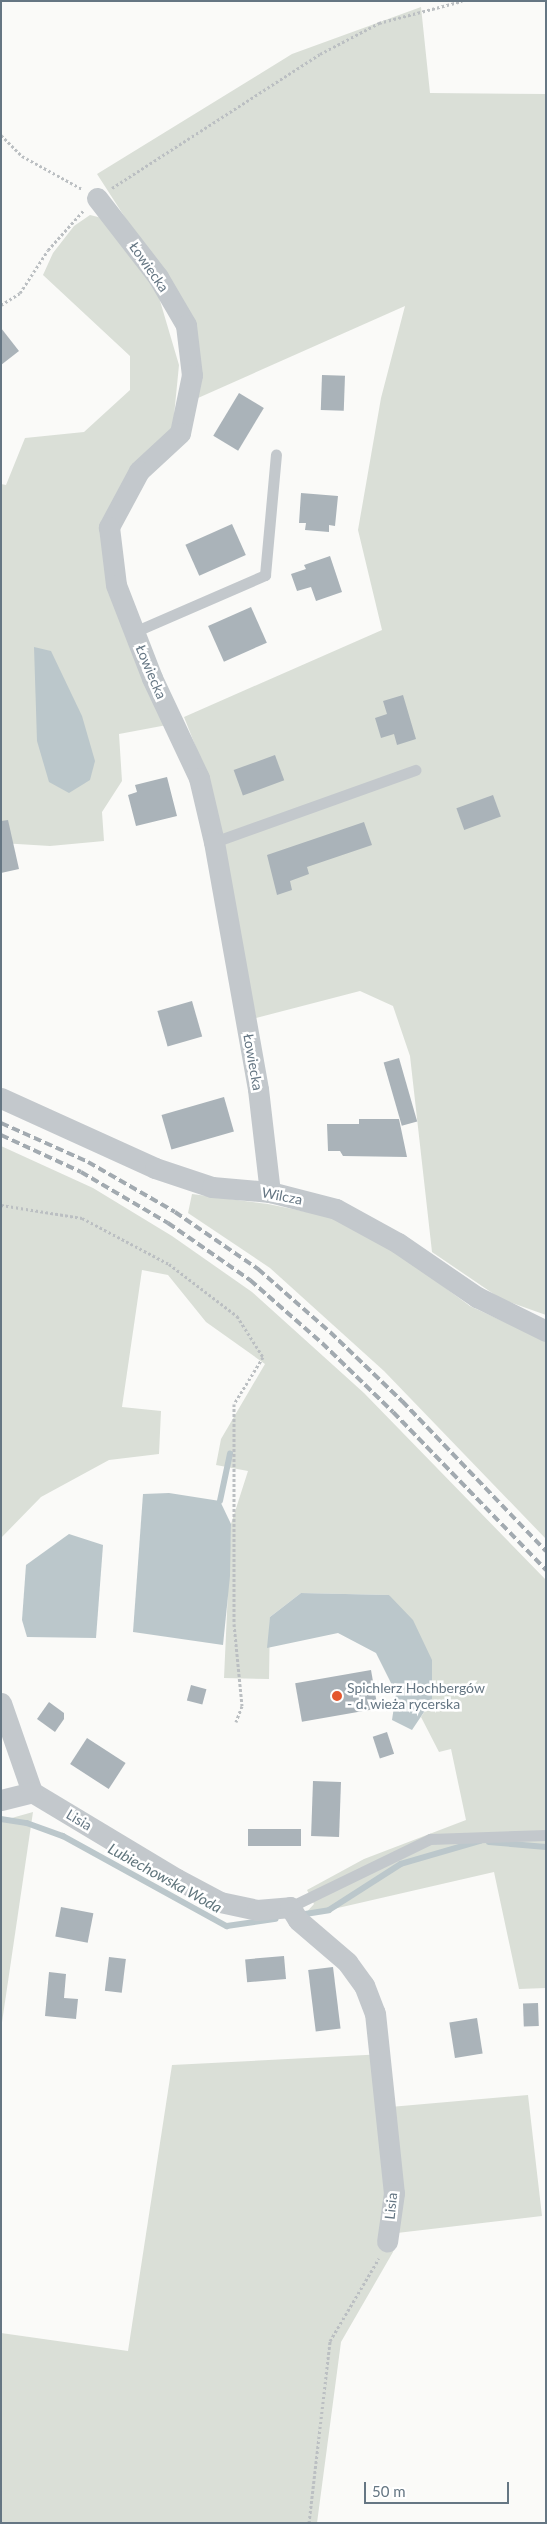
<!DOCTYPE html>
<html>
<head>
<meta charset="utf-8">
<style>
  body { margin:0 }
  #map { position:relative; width:547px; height:2524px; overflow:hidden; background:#fafaf8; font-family:Lato,sans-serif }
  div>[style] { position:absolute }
  .green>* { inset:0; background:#dadfd7 }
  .water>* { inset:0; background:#bbc7cb }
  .stream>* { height:5.5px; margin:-2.75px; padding:0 2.75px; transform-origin:2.75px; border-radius:2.75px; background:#bbc7cb }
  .building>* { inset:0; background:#aab3b9; transform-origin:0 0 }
  .path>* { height:3px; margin-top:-1.5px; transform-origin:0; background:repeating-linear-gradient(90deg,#bbbfc2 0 2.5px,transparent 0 5px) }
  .lane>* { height:11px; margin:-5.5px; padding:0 5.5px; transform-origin:5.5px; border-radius:5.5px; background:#c3c8cc }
  .street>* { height:21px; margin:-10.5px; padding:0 10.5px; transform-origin:10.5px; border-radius:10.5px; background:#c3c8cc }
  .rail>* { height:4px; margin-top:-2px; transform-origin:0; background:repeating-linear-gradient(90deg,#a2aab0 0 8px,transparent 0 12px) }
  .dots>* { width:14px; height:14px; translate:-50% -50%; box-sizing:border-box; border:2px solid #fff; border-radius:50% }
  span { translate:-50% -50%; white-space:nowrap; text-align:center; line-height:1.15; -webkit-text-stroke:5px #fff; paint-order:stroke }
  .street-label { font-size:14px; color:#657683 }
  .poi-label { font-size:14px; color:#657683 }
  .left { translate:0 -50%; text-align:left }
  .water-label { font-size:15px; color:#60757c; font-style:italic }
  .frame { position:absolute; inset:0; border:2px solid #657683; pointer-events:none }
  .scale { position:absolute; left:364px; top:2482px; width:145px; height:22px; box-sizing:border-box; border:2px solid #657683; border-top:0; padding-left:6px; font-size:15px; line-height:18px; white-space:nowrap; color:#657683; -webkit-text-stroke:4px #fff; paint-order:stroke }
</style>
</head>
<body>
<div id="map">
  <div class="green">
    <div style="clip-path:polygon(421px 7px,430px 93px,546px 94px,546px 1315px,501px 1299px,432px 1252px,410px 1056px,393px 1006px,360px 991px,256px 1018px,208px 778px,184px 717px,382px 630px,358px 530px,381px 398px,405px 306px,198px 398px,193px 323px,97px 174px,292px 54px)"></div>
    <div style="clip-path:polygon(90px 215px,106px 219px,158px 294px,179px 365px,173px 426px,106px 518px,167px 725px,119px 734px,122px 781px,102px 812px,104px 841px,50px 846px,1px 843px,1px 484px,6px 485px,25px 438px,84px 432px,130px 390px,130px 356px,43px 275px,53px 253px,74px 226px)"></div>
    <div style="clip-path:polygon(1px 1146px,93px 1188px,172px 1236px,252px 1292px,364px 1393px,546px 1580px,546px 1988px,519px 1989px,494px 1872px,303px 1916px,314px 1904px,307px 1890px,364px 1859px,466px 1820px,451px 1749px,439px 1752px,421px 1717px,432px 1700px,389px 1595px,301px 1593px,270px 1617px,269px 1679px,224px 1678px,231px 1524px,248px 1471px,216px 1465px,221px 1439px,265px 1364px,206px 1322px,168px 1275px,142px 1270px,122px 1407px,161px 1411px,159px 1454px,109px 1460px,41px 1497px,1px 1538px)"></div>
    <div style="clip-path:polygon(192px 1194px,268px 1204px,331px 1217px,391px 1248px,470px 1306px,546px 1341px,546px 1539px,384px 1371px,270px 1268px,188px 1213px)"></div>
    <div style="clip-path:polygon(33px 1812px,1px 2029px,1px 1821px)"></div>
    <div style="clip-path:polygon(385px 2054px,390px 2107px,528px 2095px,542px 2216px,397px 2233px,393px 2252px,341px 2342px,317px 2523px,1px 2523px,1px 2333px,128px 2351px,172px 2065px)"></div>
  </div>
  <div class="water">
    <div style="clip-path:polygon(34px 647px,51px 651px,82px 716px,95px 761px,90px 780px,69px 793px,49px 782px,37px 741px)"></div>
    <div style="clip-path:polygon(169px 1493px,220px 1501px,231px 1524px,230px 1576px,223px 1645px,133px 1632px,143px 1494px)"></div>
    <div style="clip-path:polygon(69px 1534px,103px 1545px,96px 1638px,27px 1637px,22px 1620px,26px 1565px)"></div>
    <div style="clip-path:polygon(301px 1593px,389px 1595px,413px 1620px,432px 1660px,432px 1700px,412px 1730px,392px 1720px,396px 1693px,376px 1653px,338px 1633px,267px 1648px,270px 1617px)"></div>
  </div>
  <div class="stream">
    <div style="left:220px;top:1501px;width:48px;rotate:-78deg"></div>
    <div style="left:1px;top:1819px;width:26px;rotate:9deg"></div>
    <div style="left:27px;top:1823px;width:38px;rotate:20deg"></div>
    <div style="left:63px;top:1836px;width:187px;rotate:28.8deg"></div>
    <div style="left:227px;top:1926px;width:49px;rotate:-8.3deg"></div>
    <div style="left:489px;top:1842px;width:57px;rotate:5deg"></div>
    <div style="left:299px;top:1915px;width:30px;rotate:-9deg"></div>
    <div style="left:329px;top:1910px;width:85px;rotate:-32.6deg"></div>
    <div style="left:401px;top:1864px;width:82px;rotate:-16.2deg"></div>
  </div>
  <div class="building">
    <div style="clip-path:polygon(1px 328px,19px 351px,1px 365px)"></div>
    <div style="left:322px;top:375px;width:23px;height:35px;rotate:2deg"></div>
    <div style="left:239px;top:393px;width:29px;height:50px;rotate:31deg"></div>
    <div style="clip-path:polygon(301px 493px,338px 496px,335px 526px,329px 525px,329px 532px,305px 530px,306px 523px,299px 523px)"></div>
    <div style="left:232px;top:524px;width:34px;height:51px;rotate:66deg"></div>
    <div style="clip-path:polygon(330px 556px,342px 592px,316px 601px,311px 587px,297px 591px,291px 574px,306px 569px,304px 565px)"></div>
    <div style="left:251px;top:607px;width:39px;height:47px;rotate:66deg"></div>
    <div style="clip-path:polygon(403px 695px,416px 739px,397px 745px,394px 734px,381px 738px,375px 718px,387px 714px,383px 701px)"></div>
    <div style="left:275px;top:755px;width:27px;height:44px;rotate:70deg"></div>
    <div style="clip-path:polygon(167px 777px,177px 816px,136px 826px,128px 795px,137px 792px,135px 785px)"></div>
    <div style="left:493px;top:795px;width:23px;height:39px;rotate:70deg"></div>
    <div style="clip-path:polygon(8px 820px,19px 869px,1px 873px,1px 821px)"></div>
    <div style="clip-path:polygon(364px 822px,372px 845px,307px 867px,309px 874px,290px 881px,292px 890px,277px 895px,267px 855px)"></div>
    <div style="left:192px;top:1001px;width:37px;height:36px;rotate:74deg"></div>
    <div style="left:399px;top:1058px;width:66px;height:16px;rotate:74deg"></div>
    <div style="left:224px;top:1097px;width:36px;height:65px;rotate:74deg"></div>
    <div style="clip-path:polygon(359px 1119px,399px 1119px,407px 1157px,343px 1156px,340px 1151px,328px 1151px,327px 1124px,359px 1124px)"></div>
    <div style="left:371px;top:1670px;width:39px;height:77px;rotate:80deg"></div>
    <div style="left:191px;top:1685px;width:16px;height:16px;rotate:15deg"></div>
    <div style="clip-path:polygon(49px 1702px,64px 1713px,64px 1719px,55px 1732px,37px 1719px)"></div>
    <div style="left:387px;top:1732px;width:23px;height:15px;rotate:72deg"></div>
    <div style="left:87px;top:1738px;width:46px;height:31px;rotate:33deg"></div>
    <div style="left:313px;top:1781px;width:28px;height:55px;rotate:2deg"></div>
    <div style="left:301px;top:1829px;width:17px;height:53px;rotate:90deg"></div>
    <div style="left:61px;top:1907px;width:33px;height:30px;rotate:11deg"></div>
    <div style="left:284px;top:1956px;width:23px;height:39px;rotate:85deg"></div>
    <div style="left:109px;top:1957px;width:17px;height:34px;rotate:7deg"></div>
    <div style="left:333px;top:1967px;width:62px;height:25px;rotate:83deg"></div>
    <div style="clip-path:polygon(49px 1972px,66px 1974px,64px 1998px,78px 1999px,76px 2019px,45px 2016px)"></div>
    <div style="left:538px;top:2003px;width:23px;height:15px;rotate:88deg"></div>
    <div style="left:477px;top:2018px;width:36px;height:28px;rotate:81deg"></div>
  </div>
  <div class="path">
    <div style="left:1px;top:135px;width:30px;rotate:45deg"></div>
    <div style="left:22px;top:156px;width:68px;rotate:28.8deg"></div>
    <div style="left:112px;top:188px;width:247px;rotate:-32.8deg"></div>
    <div style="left:320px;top:54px;width:67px;rotate:-27.7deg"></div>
    <div style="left:379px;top:23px;width:86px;rotate:-14.8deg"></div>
    <div style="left:1px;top:305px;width:22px;rotate:-32deg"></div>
    <div style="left:20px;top:293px;width:51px;rotate:-56.9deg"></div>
    <div style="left:48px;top:250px;width:54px;rotate:-48deg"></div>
    <div style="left:1px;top:1205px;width:82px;rotate:9.1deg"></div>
    <div style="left:82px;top:1218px;width:98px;rotate:27.9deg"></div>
    <div style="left:169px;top:1264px;width:86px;rotate:37.4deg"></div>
    <div style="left:237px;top:1316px;width:49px;rotate:57.6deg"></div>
    <div style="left:263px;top:1357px;width:55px;rotate:121.7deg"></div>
    <div style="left:234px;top:1404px;width:220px;rotate:90deg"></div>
    <div style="left:234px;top:1624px;width:82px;rotate:84.4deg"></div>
    <div style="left:242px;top:1706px;width:17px;rotate:111deg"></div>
    <div style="left:309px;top:2523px;width:183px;rotate:-83.4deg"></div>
    <div style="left:330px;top:2341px;width:96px;rotate:-59.4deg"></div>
  </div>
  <div class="lane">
    <div style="left:134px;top:632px;width:143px;rotate:-23.5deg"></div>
    <div style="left:265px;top:575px;width:121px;rotate:-84.8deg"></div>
    <div style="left:214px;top:842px;width:214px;rotate:-19.7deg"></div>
    <div style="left:290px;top:1907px;width:156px;rotate:-25.9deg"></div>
    <div style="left:430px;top:1839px;width:116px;rotate:-2deg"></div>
  </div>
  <div class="street">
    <div style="left:97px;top:198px;width:100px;rotate:52.3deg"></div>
    <div style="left:158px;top:277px;width:56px;rotate:59.7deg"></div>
    <div style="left:186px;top:325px;width:50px;rotate:83.2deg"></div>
    <div style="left:192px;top:375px;width:59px;rotate:101.7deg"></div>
    <div style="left:180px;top:433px;width:56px;rotate:137.2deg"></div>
    <div style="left:139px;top:471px;width:64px;rotate:118.2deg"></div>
    <div style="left:109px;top:527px;width:58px;rotate:83.1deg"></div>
    <div style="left:116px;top:585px;width:100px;rotate:68.8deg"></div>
    <div style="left:152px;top:678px;width:110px;rotate:64.8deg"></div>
    <div style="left:199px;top:778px;width:66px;rotate:76.8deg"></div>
    <div style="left:214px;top:842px;width:251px;rotate:79.9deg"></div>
    <div style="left:258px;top:1089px;width:104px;rotate:83.4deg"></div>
    <div style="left:1px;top:1098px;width:169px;rotate:24.4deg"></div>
    <div style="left:155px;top:1168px;width:60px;rotate:18.4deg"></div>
    <div style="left:212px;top:1187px;width:58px;rotate:4.9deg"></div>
    <div style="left:270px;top:1192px;width:68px;rotate:14.4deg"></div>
    <div style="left:336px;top:1209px;width:71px;rotate:28.7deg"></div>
    <div style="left:398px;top:1243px;width:96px;rotate:34.4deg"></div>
    <div style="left:477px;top:1297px;width:77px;rotate:26.2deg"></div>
    <div style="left:1px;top:1703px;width:94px;rotate:70.8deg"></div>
    <div style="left:32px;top:1792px;width:169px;rotate:31deg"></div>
    <div style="left:177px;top:1879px;width:49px;rotate:28.1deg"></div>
    <div style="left:220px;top:1902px;width:38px;rotate:12deg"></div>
    <div style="left:257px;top:1910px;width:33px;rotate:-5deg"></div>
    <div style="left:290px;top:1907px;width:15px;rotate:58deg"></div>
    <div style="left:298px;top:1920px;width:65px;rotate:40.6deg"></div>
    <div style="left:347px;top:1962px;width:29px;rotate:54deg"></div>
    <div style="left:364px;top:1985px;width:30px;rotate:69deg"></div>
    <div style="left:375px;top:2013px;width:181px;rotate:84deg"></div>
    <div style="left:394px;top:2193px;width:49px;rotate:98.1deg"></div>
    <div style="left:1px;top:1800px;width:32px;rotate:-14deg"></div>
  </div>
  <div class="rail">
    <div style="left:1px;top:1123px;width:95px;rotate:24.1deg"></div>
    <div style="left:88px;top:1162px;width:100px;rotate:29.9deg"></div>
    <div style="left:175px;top:1212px;width:101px;rotate:34.5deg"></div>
    <div style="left:258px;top:1269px;width:96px;rotate:41.2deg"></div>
    <div style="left:330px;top:1332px;width:100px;rotate:43.8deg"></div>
    <div style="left:402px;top:1401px;width:208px;rotate:46.2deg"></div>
    <div style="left:1px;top:1135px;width:88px;rotate:24.8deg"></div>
    <div style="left:81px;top:1172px;width:101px;rotate:30.4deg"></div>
    <div style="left:168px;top:1223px;width:100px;rotate:34.8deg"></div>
    <div style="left:250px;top:1280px;width:96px;rotate:41.2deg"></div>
    <div style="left:322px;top:1343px;width:99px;rotate:44.2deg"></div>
    <div style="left:393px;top:1412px;width:220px;rotate:45.9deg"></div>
  </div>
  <div class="dots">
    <div style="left:337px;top:1696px;background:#e4572e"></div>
  </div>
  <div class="street-label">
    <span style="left:149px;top:267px;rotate:55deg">Łowiecka</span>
    <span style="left:151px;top:672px;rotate:67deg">Łowiecka</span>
    <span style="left:253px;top:1062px;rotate:80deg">Łowiecka</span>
    <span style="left:282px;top:1196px;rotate:11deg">Wilcza</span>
    <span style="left:79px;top:1820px;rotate:31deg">Lisia</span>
    <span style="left:391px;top:2206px;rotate:-84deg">Lisia</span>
  </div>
  <div class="poi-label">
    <span class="left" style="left:347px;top:1696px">Spichlerz Hochbergów<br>- d. wieża rycerska</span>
  </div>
  <div class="water-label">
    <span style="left:165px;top:1878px;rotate:29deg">Lubiechowska Woda</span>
  </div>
  <div class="frame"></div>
  <div class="scale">50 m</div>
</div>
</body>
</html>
